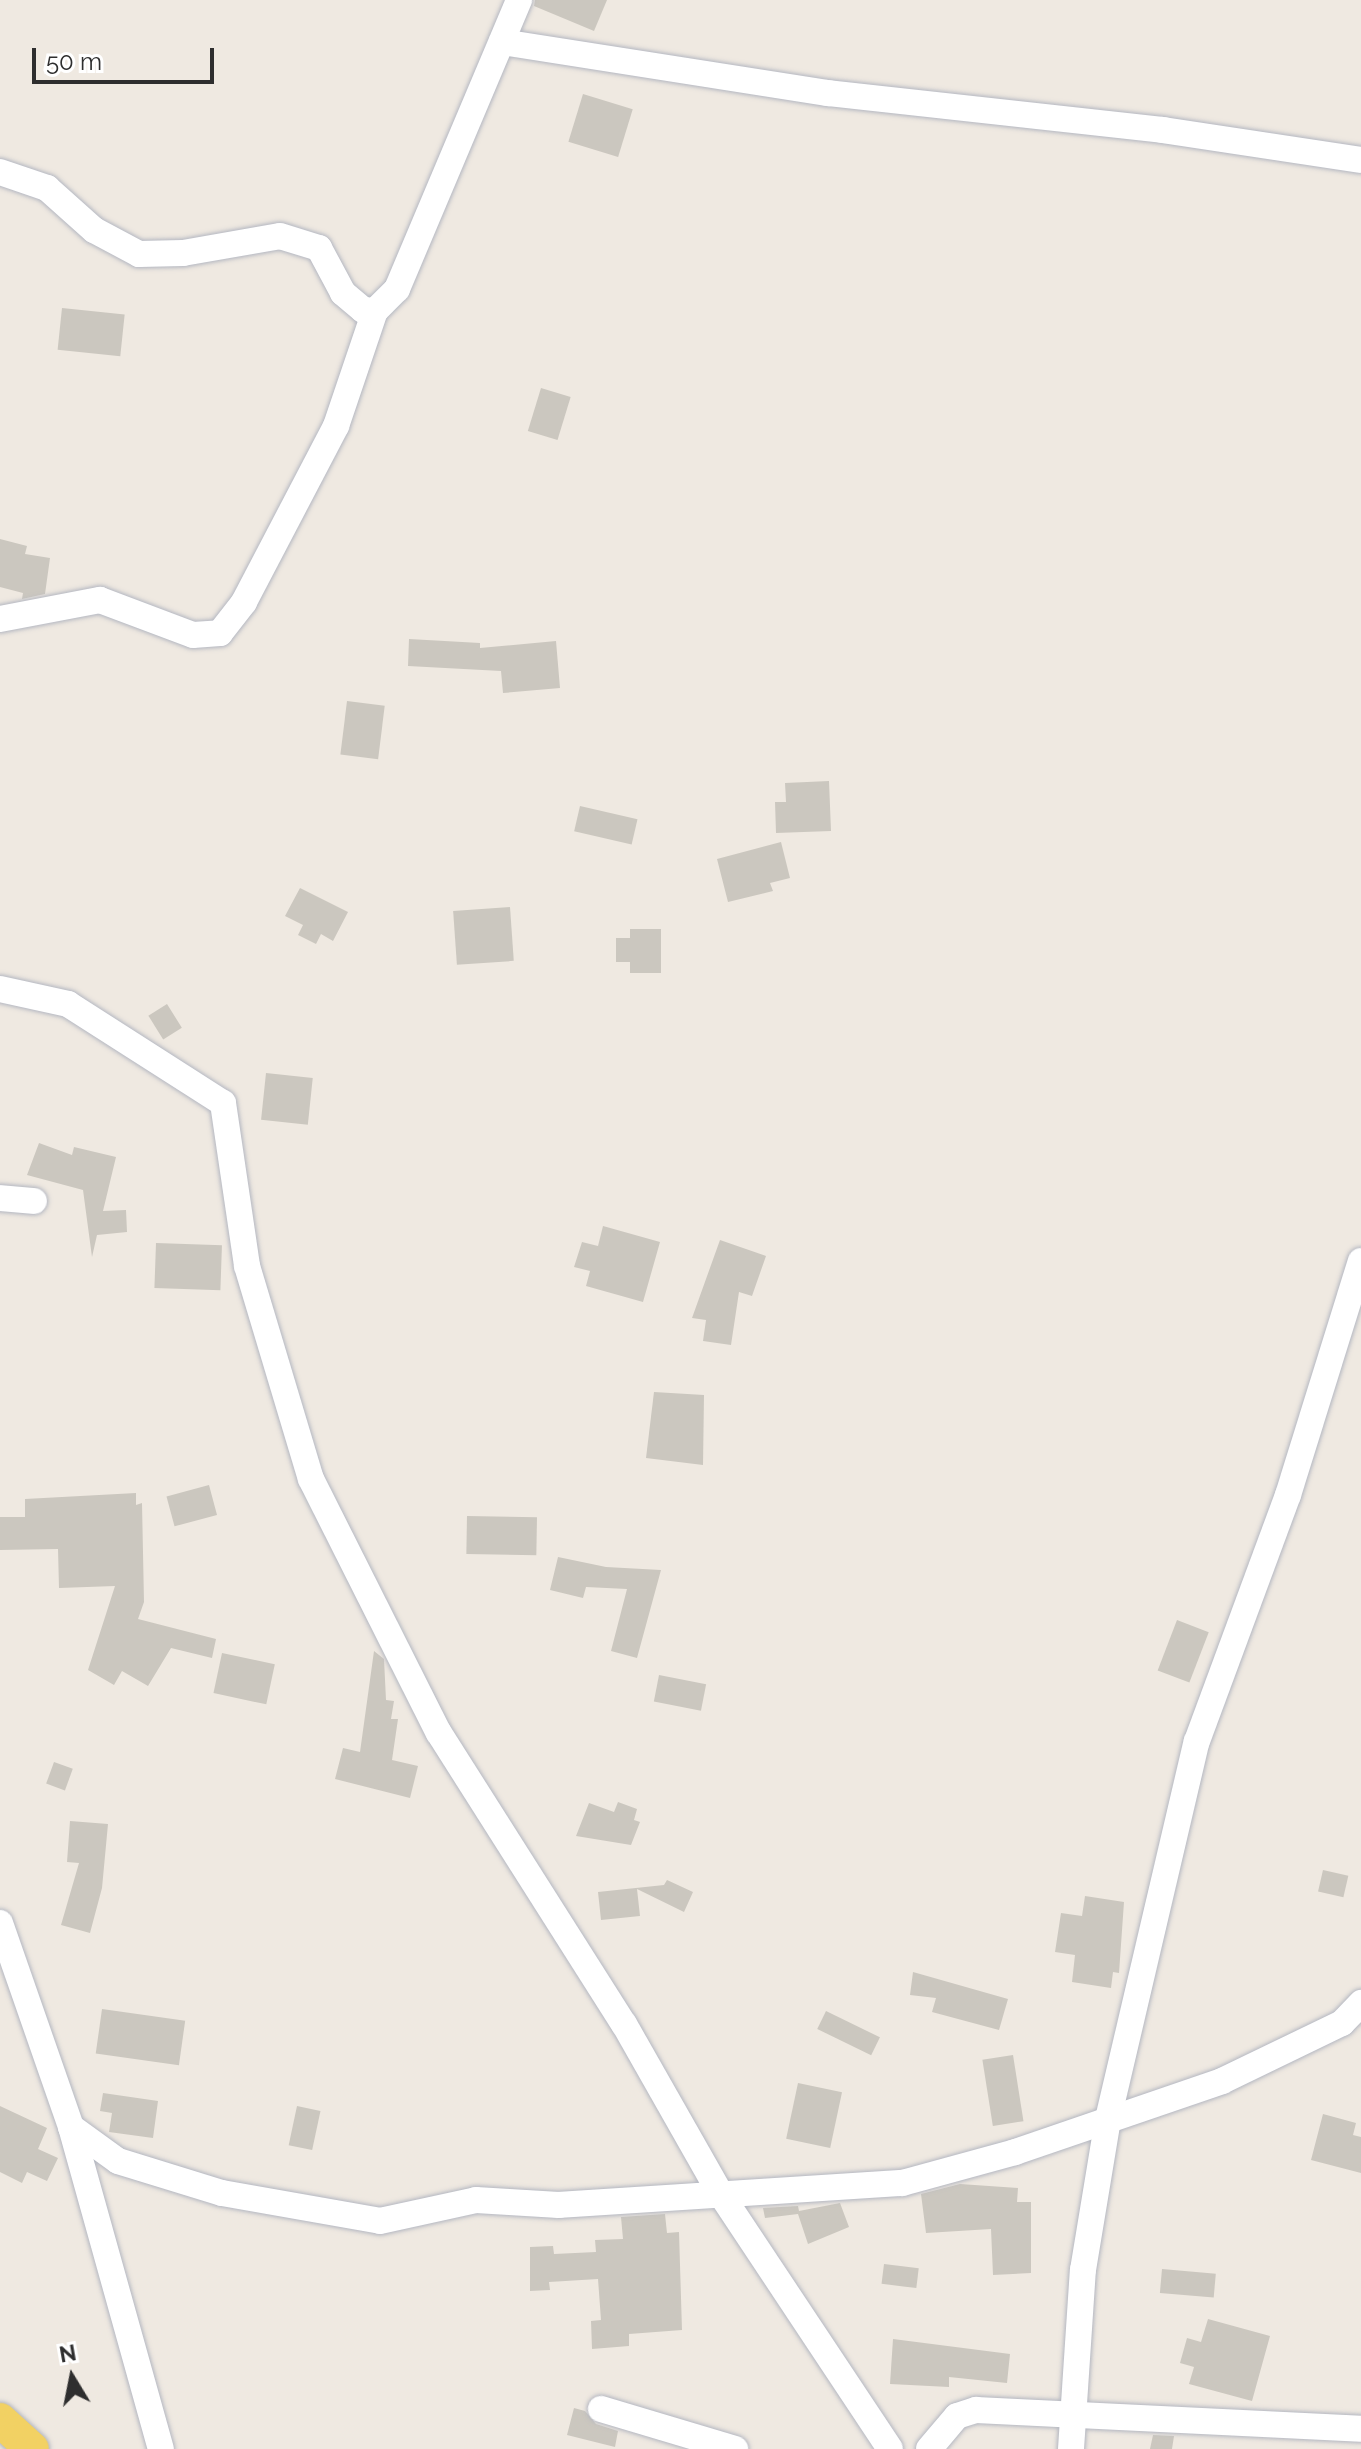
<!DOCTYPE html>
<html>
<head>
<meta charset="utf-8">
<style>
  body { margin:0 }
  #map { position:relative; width:1361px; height:2449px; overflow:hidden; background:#efe9e1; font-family:Raleway,sans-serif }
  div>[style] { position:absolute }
  .building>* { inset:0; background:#cbc7bf; transform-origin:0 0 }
  .roads { filter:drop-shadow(0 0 2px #b4b7c1) drop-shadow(0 0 2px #b4b7c1) }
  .minor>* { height:26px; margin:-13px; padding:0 13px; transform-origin:13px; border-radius:13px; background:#fff }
  .major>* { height:34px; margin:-17px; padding:0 17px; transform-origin:17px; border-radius:17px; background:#f2d163 }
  span { translate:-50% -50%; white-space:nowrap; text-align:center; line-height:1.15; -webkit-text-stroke:7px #fff; paint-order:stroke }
  .north { position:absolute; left:32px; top:2337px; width:80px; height:80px; -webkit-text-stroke:6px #fff; paint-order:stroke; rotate:350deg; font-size:22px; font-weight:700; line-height:32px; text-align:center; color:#2e2e2e }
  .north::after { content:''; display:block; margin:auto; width:28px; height:36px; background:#2e2e2e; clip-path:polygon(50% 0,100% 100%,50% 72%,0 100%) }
  .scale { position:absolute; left:32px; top:48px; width:182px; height:36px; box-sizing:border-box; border:4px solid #2e2e2e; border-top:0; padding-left:10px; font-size:24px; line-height:28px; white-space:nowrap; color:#2e2e2e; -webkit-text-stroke:6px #fff; paint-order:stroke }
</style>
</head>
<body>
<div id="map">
  <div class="building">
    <div style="clip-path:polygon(535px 0,607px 0,594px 31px,534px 6px)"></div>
    <div style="left:583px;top:94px;width:52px;height:50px;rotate:17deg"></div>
    <div style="left:62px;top:308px;width:63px;height:42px;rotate:6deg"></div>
    <div style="left:541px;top:388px;width:31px;height:45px;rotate:17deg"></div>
    <div style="clip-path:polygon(0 539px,27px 546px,25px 554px,50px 558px,45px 594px,22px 599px,23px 593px,0 587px)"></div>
    <div style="clip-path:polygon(409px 639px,480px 643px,480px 648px,556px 641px,560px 688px,503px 693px,501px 671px,408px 666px)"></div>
    <div style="left:347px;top:701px;width:38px;height:54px;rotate:7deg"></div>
    <div style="clip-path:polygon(829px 781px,831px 831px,776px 833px,775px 802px,786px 802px,785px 783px)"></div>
    <div style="left:580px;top:806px;width:59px;height:26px;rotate:13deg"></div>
    <div style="clip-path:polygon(781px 842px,790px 878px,770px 883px,773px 891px,728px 902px,717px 859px)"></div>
    <div style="clip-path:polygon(300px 888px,348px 912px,333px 941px,321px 934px,316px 944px,298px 935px,303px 925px,285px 916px)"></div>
    <div style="left:510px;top:907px;width:54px;height:57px;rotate:86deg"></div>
    <div style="clip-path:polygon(630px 929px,661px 929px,661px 973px,630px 973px,630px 962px,616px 962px,616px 938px,630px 938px)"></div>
    <div style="left:167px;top:1004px;width:28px;height:22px;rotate:58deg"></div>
    <div style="left:266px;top:1073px;width:47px;height:47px;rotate:6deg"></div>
    <div style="clip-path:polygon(39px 1143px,72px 1155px,74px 1147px,116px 1157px,103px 1211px,126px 1210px,127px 1232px,97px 1235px,92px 1257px,83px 1190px,27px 1175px)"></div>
    <div style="clip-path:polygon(603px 1226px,660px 1242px,643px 1302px,586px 1286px,590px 1271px,574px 1267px,582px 1242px,598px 1246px)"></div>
    <div style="clip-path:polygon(720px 1240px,766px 1256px,752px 1296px,739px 1292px,731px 1345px,703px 1341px,706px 1320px,692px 1318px)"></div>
    <div style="left:156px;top:1243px;width:66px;height:45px;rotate:2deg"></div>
    <div style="clip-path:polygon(654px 1392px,704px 1395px,703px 1465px,646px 1458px)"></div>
    <div style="left:209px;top:1485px;width:31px;height:44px;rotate:75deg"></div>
    <div style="clip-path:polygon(136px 1493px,136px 1505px,142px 1503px,144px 1602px,138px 1619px,216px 1639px,212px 1658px,171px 1648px,148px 1686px,122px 1671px,114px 1685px,88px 1670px,115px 1586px,59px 1588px,58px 1549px,0 1550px,0 1517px,25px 1517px,25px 1499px)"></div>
    <div style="left:467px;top:1516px;width:70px;height:38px;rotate:1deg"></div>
    <div style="clip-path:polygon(558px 1557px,606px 1567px,661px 1570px,637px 1658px,611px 1651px,627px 1589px,586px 1587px,583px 1598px,550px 1590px)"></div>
    <div style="left:1177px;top:1620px;width:34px;height:54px;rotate:21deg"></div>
    <div style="clip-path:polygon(374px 1651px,384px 1659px,386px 1700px,394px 1701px,391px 1719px,398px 1719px,392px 1760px,418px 1766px,410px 1798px,335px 1779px,343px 1748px,360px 1752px)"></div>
    <div style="left:222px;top:1653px;width:54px;height:41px;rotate:12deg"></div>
    <div style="left:659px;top:1675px;width:48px;height:27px;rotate:11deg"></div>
    <div style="left:54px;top:1762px;width:20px;height:23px;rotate:20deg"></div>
    <div style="clip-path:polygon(618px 1802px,637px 1809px,634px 1820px,640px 1822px,631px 1845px,576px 1836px,589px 1803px,614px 1812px)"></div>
    <div style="clip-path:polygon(70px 1821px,108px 1824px,102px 1888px,90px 1933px,61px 1925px,79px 1863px,67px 1862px)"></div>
    <div style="left:1323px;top:1870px;width:26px;height:22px;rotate:13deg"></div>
    <div style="clip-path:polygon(667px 1880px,693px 1892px,684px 1912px,637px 1889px,640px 1916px,601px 1920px,598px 1892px,664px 1885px)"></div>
    <div style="clip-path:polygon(1085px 1896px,1124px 1902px,1119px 1973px,1113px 1972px,1111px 1988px,1072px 1982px,1075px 1955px,1055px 1952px,1061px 1913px,1082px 1916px)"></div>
    <div style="clip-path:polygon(913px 1972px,1008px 1999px,999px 2030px,932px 2012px,936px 1998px,910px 1995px)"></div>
    <div style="left:102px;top:2009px;width:84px;height:45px;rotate:8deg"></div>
    <div style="left:826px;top:2011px;width:60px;height:20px;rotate:26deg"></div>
    <div style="left:1013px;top:2055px;width:67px;height:31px;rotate:81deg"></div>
    <div style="left:798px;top:2083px;width:45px;height:57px;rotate:12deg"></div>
    <div style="clip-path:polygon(103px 2093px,158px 2101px,153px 2138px,109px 2132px,112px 2113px,100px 2111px)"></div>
    <div style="clip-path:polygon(0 2106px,47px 2128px,38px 2149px,58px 2158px,47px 2181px,27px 2172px,22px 2183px,0 2172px)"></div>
    <div style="left:297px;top:2106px;width:24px;height:40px;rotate:12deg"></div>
    <div style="clip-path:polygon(1323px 2114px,1356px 2123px,1353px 2135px,1361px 2137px,1361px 2173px,1311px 2160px)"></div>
    <div style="clip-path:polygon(960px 2184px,1018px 2188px,1017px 2202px,1031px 2202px,1031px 2273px,993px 2275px,991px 2229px,926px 2233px,921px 2194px)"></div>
    <div style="clip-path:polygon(840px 2203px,849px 2227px,808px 2244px,798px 2214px,765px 2218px,763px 2208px,798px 2206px,799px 2211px)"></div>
    <div style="clip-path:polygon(665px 2214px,667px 2233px,679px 2232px,682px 2330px,629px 2334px,629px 2346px,592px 2349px,591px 2321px,601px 2320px,598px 2279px,549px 2282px,550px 2290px,530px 2291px,530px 2247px,553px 2246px,554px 2254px,596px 2252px,595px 2240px,623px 2239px,621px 2217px)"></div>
    <div style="left:884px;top:2264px;width:35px;height:20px;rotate:7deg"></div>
    <div style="left:1162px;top:2269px;width:54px;height:24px;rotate:5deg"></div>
    <div style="clip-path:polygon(1208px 2319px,1270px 2336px,1252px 2401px,1189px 2384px,1194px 2367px,1180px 2363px,1187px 2338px,1201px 2342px)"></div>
    <div style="clip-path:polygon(893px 2339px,1010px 2354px,1007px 2383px,949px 2377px,949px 2387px,890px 2384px)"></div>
    <div style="clip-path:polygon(574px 2408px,585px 2411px,596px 2424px,618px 2431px,615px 2447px,567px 2435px)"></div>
    <div style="clip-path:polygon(1153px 2435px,1174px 2436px,1172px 2449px,1150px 2449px)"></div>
  </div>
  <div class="roads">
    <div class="minor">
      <div style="left:502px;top:42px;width:330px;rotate:8.9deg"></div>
      <div style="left:828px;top:93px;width:337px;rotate:6.3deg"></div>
      <div style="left:1163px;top:130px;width:200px;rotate:8.6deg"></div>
      <div style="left:0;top:172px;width:50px;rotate:18.8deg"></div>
      <div style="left:47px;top:188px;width:63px;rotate:41.8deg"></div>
      <div style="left:94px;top:230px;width:51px;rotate:28.1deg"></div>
      <div style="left:139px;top:254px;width:44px;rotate:-1.3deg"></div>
      <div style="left:183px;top:253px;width:98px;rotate:-9.9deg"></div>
      <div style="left:280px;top:236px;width:41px;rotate:17.1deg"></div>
      <div style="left:319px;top:248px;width:51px;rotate:61.9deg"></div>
      <div style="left:343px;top:293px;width:26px;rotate:40deg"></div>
      <div style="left:363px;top:310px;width:12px;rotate:5deg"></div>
      <div style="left:0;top:619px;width:102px;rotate:-10.8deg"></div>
      <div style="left:100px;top:600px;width:99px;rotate:20.6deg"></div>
      <div style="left:193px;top:635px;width:27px;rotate:-4deg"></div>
      <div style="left:220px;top:633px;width:39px;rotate:-52deg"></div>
      <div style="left:244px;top:602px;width:199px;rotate:-62.4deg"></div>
      <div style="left:336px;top:426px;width:121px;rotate:-71.3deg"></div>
      <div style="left:375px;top:311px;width:31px;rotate:-45deg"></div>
      <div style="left:397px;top:289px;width:314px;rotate:-67.1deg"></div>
      <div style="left:0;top:989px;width:70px;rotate:12.4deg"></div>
      <div style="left:68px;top:1004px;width:184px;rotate:32.6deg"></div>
      <div style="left:223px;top:1103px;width:165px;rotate:81.6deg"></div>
      <div style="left:247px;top:1266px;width:222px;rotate:73.3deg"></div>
      <div style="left:311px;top:1479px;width:284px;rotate:63.3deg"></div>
      <div style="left:439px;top:1733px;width:345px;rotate:57.6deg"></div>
      <div style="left:624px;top:2024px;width:194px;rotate:60.4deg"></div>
      <div style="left:720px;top:2193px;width:307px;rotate:56.4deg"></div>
      <div style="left:0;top:1198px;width:34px;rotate:5deg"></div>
      <div style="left:0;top:1923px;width:216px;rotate:70.8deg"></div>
      <div style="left:71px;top:2127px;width:334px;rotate:74.4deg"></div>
      <div style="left:71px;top:2127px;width:58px;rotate:35.9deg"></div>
      <div style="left:118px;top:2161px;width:109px;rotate:17.1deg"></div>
      <div style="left:222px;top:2193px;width:160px;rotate:10deg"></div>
      <div style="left:380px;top:2221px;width:98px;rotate:-12.3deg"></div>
      <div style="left:476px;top:2200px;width:83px;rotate:3.4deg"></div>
      <div style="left:559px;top:2205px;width:344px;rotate:-3.7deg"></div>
      <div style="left:902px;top:2183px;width:117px;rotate:-15.3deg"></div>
      <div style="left:1015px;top:2152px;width:219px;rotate:-18.9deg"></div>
      <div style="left:1222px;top:2081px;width:133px;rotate:-25.8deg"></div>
      <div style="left:1342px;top:2023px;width:28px;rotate:-46deg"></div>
      <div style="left:601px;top:2409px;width:140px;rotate:16.6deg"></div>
      <div style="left:929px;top:2449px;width:43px;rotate:-49.7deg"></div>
      <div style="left:957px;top:2416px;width:20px;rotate:-18deg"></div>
      <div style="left:976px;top:2410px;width:385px;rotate:2.8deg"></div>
      <div style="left:1071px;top:2449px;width:179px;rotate:-86.2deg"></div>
      <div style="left:1083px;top:2270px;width:153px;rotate:-80.6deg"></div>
      <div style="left:1108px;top:2119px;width:388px;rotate:-76.8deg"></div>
      <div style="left:1197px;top:1741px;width:262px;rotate:-69.7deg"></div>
      <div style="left:1288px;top:1495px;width:245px;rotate:-72.7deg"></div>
    </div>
    <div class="major">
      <div style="left:0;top:2420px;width:43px;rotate:42.2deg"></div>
    </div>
  </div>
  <div class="north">N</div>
  <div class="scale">50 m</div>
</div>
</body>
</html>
